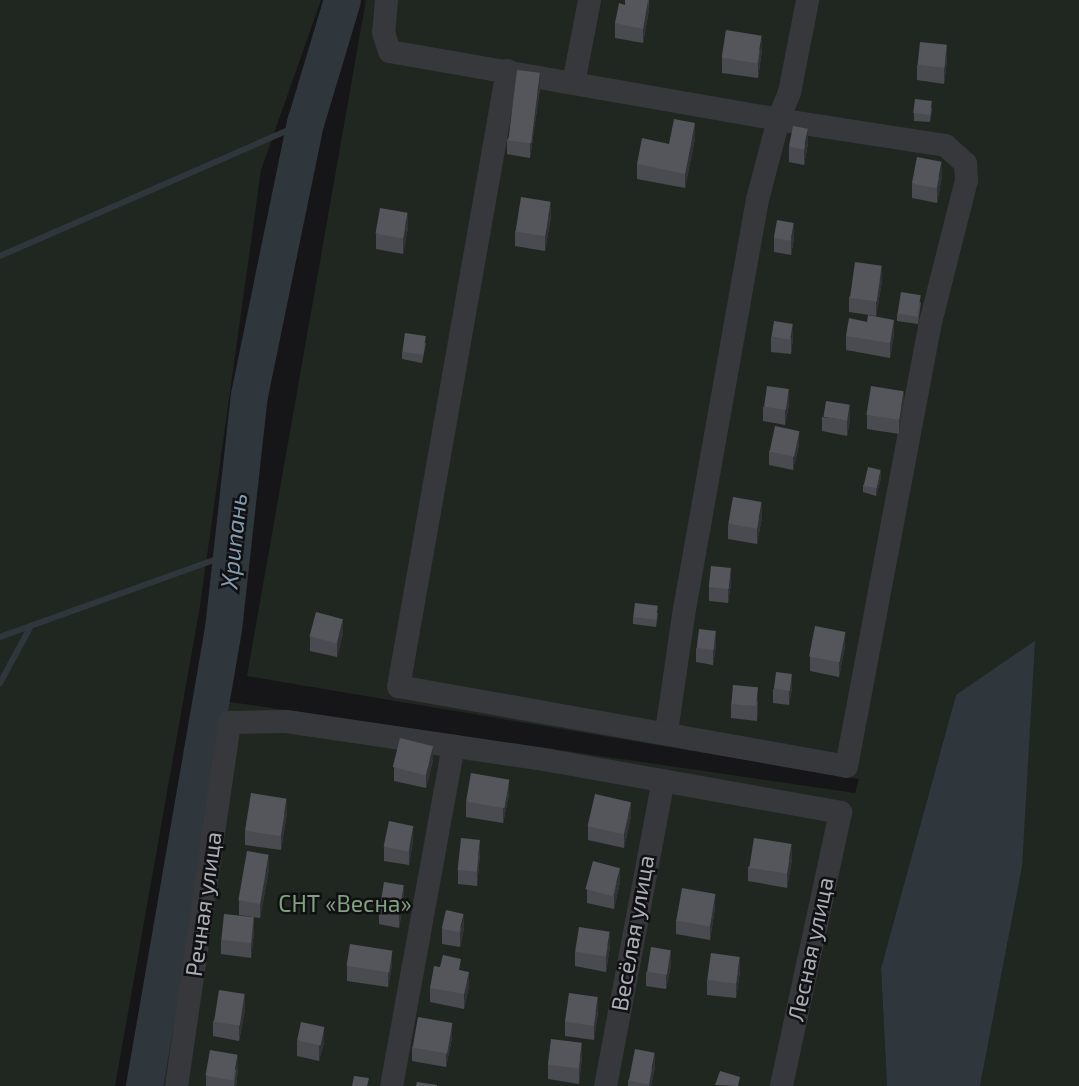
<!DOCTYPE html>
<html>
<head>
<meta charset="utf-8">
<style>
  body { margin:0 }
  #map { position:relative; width:1079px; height:1086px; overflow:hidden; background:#161618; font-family:"Exo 2",sans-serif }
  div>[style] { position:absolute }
  .green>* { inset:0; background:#202721 }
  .water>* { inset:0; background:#2f373d }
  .stream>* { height:6px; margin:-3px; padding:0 3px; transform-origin:3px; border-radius:3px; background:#2f373d }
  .river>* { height:37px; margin:-18.5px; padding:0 18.5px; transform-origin:18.5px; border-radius:18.5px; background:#2f373d }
  .minor>* { height:23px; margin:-11.5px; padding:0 11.5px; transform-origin:11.5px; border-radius:11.5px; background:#37383c }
  .wall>* { inset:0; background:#4a4b50 }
  .shaded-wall>* { inset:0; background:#313235 }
  .building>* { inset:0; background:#54565b; transform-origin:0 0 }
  span { translate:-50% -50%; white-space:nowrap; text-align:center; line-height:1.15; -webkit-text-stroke:5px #111113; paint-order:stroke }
  .park-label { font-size:23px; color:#81a181 }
  .street-label { font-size:23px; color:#a9aeb7 }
  .water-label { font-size:24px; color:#829db0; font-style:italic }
</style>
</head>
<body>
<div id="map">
  <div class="green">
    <div style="clip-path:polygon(0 0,321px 0,261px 170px,200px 606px,115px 1086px,0 1086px)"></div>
    <div style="clip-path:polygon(366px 0,1079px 0,1079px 1086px,980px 1086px,1022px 867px,956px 695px,881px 968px,887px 1086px,126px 1086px,196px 697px,855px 793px,859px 779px,247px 676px)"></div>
  </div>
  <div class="water">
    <div style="clip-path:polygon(1035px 641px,1022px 867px,980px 1086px,887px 1086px,881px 968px,956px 695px)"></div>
  </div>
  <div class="stream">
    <div style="left:0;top:256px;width:333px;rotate:-23.6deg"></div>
    <div style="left:0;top:637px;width:245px;rotate:-19.8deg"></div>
    <div style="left:0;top:683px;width:65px;rotate:-61.5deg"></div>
  </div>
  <div class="river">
    <div style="left:144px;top:1086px;width:464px;rotate:-80.2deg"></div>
    <div style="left:223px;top:629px;width:235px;rotate:-83.7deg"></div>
    <div style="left:249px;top:395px;width:278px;rotate:-78.4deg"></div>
    <div style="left:305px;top:123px;width:128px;rotate:-73.3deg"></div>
  </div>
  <div class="minor">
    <div style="left:386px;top:0;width:32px;rotate:95deg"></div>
    <div style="left:383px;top:32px;width:20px;rotate:72deg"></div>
    <div style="left:389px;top:51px;width:395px;rotate:9.9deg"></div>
    <div style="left:778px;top:119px;width:83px;rotate:104.7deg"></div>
    <div style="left:757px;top:199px;width:415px;rotate:100.1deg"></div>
    <div style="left:684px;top:608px;width:124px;rotate:98.3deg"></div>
    <div style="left:507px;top:70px;width:626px;rotate:100.03deg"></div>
    <div style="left:398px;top:686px;width:455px;rotate:10.1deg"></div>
    <div style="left:846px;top:766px;width:452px;rotate:-79.3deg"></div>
    <div style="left:930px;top:322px;width:146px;rotate:-75.8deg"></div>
    <div style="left:966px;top:180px;width:17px;rotate:-93deg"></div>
    <div style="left:965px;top:163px;width:27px;rotate:-138deg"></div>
    <div style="left:945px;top:145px;width:169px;rotate:-171.2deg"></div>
    <div style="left:778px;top:119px;width:29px;rotate:-68deg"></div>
    <div style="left:789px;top:92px;width:94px;rotate:-78.9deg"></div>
    <div style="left:573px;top:83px;width:85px;rotate:-79.1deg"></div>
    <div style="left:176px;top:1086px;width:368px;rotate:-81.7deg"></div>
    <div style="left:229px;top:722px;width:57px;rotate:-1deg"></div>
    <div style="left:286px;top:721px;width:266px;rotate:8.4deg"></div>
    <div style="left:549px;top:760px;width:296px;rotate:10.1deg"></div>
    <div style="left:840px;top:812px;width:280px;rotate:102.2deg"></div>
    <div style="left:391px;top:1086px;width:346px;rotate:-79.7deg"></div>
    <div style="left:605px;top:1086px;width:311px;rotate:-79.3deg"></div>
  </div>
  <div class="wall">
    <div style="clip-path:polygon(649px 0,649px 10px,643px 43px,615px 38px,615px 23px,625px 5px)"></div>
    <div style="clip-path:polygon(762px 50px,758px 78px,722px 73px,722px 58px)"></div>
    <div style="clip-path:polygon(947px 60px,944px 84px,917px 80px,917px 65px)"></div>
    <div style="clip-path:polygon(540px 88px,530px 158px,507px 154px,507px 140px)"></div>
    <div style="clip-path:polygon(932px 108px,930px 122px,914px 121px,914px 113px)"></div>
    <div style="clip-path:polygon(695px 138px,685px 188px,637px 179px,637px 164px,669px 144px)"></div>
    <div style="clip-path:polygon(808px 143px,804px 165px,789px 162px,789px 147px)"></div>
    <div style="clip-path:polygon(942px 176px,937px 203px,912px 198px,912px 184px)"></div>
    <div style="clip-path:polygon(551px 216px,545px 251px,515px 246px,515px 231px)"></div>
    <div style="clip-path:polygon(408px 227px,403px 254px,376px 249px,376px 234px)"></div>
    <div style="clip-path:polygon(774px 238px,794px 238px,791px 255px,774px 252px)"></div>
    <div style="clip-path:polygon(882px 281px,876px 316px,849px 312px,849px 297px)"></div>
    <div style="clip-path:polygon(921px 302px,918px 324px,897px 321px,897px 314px)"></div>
    <div style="clip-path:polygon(894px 334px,890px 358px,846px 350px,846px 336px)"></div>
    <div style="clip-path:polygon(771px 337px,793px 338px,791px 354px,771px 352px)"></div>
    <div style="clip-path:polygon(426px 343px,422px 363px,402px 359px,402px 352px)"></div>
    <div style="clip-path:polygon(789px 404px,785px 425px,763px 421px,763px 407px)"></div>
    <div style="clip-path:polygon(904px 405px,899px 434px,867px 429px,867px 415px)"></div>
    <div style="clip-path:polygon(822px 417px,850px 420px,847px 436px,822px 431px)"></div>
    <div style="clip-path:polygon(799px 445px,793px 470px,769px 465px,769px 451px)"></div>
    <div style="clip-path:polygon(881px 478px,876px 496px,863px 492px,863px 485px)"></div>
    <div style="clip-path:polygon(762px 517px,757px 544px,728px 539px,728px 524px)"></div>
    <div style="clip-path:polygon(731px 583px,728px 603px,709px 601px,709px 587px)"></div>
    <div style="clip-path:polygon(658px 613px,656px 627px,633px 624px,633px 617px)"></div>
    <div style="clip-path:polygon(343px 633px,337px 657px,310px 651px,310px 636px)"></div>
    <div style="clip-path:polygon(716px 645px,713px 665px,696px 662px,696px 648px)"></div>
    <div style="clip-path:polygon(845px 646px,839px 677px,810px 671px,810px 657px)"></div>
    <div style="clip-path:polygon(792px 688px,789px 705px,773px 703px,773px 689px)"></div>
    <div style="clip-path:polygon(758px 701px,757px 721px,731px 718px,731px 704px)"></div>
    <div style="clip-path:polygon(433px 760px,426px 788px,394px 781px,394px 767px)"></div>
    <div style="clip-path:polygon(509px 794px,503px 823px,466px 817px,466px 802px)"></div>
    <div style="clip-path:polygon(287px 813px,281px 850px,245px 845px,245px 831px)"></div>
    <div style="clip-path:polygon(631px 816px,624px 848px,588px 840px,588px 826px)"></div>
    <div style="clip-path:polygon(413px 840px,409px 865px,384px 861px,384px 847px)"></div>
    <div style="clip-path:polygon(480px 854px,477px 886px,458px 884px,458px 870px)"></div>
    <div style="clip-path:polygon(792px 859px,787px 888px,748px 881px,748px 867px)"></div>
    <div style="clip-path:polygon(269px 869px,260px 918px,239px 915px,239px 900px)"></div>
    <div style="clip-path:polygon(620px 882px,614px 909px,587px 903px,587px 889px)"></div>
    <div style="clip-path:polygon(404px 899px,399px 928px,379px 924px,379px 910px)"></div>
    <div style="clip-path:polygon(715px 908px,710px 940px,676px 934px,676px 920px)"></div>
    <div style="clip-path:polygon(464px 928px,460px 947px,442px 944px,442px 929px)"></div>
    <div style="clip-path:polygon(254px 932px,251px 958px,221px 954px,221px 940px)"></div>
    <div style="clip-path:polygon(610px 946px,606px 972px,575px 966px,575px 952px)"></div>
    <div style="clip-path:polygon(392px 965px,388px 987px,347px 981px,347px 966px)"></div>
    <div style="clip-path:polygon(671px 965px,666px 989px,646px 986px,646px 972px)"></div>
    <div style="clip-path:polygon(461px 970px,469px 986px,464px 1009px,430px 1002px,430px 988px)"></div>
    <div style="clip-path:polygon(740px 971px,736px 998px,707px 995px,707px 980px)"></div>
    <div style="clip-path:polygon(245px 1009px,239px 1041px,213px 1036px,213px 1021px)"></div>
    <div style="clip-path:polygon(598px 1011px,594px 1040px,565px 1036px,565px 1022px)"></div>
    <div style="clip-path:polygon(452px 1038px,446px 1067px,412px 1061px,412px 1047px)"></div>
    <div style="clip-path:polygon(297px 1041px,324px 1042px,319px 1061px,297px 1056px)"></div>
    <div style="clip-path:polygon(582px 1057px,579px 1084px,548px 1079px,548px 1065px)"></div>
    <div style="clip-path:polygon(655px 1067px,651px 1086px,628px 1086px,628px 1080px)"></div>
    <div style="clip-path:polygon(238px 1069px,236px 1086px,206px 1086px,206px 1076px)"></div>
  </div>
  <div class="shaded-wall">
    <div style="clip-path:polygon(648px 0,649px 10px,643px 43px,643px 29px)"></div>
    <div style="clip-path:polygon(762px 36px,762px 50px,758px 78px,758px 64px)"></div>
    <div style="clip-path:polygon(947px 45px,947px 60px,944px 84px,944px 69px)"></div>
    <div style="clip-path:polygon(540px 73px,540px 88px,530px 158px,530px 143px)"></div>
    <div style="clip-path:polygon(695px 123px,695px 138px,685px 188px,685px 174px)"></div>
    <div style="clip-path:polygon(808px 129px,808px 143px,804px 165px,804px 151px)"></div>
    <div style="clip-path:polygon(942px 162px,942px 176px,937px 203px,937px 188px)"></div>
    <div style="clip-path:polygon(551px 202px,551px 216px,545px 251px,545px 236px)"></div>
    <div style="clip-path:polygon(408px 213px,408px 227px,403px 254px,403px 239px)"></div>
    <div style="clip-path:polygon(794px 223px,794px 238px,791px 255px,791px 241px)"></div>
    <div style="clip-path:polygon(882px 266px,882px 281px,876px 316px,876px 302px)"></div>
    <div style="clip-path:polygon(894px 320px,894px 334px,890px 358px,890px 343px)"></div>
    <div style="clip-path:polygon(793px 324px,793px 338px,791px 354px,791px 340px)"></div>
    <div style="clip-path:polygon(789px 389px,789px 404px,785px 425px,785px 411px)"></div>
    <div style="clip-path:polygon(904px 391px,904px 405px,899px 434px,899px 420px)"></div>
    <div style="clip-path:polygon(850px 405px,850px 420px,847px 436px,847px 422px)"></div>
    <div style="clip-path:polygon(799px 431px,799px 445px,793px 470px,793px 456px)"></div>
    <div style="clip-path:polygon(881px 470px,881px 478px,876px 496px,876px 489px)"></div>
    <div style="clip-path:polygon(762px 502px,762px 517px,757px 544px,757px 529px)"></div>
    <div style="clip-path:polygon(731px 568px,731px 583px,728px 603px,728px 589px)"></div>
    <div style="clip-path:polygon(343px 619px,343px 633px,337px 657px,337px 643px)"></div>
    <div style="clip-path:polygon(716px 631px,716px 645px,713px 665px,713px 651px)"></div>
    <div style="clip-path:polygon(845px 632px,845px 646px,839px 677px,839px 662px)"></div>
    <div style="clip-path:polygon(792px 674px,792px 688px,789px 705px,789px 691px)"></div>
    <div style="clip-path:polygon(758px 687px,758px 701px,757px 721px,757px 706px)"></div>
    <div style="clip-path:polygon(433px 746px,433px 760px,426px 788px,426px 774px)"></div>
    <div style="clip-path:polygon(509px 780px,509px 794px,503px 823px,503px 809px)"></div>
    <div style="clip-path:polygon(287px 799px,287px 813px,281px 850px,281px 836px)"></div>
    <div style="clip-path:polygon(631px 802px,631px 816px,624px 848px,624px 834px)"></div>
    <div style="clip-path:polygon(413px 826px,413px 840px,409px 865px,409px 851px)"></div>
    <div style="clip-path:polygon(480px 840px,480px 854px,477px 886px,477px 872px)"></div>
    <div style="clip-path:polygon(792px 844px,792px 859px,787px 888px,787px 874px)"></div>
    <div style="clip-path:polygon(269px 855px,269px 869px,260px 918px,260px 904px)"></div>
    <div style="clip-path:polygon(620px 868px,620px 882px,614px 909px,614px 895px)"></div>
    <div style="clip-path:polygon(404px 885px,404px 899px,399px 928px,399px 914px)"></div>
    <div style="clip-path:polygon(715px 894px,715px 908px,710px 940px,710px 926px)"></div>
    <div style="clip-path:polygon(464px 914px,464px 928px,460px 947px,460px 933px)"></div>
    <div style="clip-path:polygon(254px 917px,254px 932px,251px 958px,251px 943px)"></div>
    <div style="clip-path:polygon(610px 932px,610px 946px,606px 972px,606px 957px)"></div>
    <div style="clip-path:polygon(671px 950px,671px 965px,666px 989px,666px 975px)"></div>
    <div style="clip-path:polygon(392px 951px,392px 965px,388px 987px,388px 973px)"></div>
    <div style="clip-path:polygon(740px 957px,740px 971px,736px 998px,736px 984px)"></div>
    <div style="clip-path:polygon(469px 972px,469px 986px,464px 1009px,464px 994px)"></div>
    <div style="clip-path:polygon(245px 994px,245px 1009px,239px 1041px,239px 1026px)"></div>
    <div style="clip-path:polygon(598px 997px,598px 1011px,594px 1040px,594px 1026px)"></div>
    <div style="clip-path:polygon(452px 1023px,452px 1038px,446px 1067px,446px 1053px)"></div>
    <div style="clip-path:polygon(324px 1027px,324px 1042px,319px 1061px,319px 1047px)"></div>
    <div style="clip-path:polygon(582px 1043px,582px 1057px,579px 1084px,579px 1069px)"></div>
    <div style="clip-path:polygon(655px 1053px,655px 1067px,651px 1086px,649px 1086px)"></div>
    <div style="clip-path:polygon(238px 1055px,238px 1069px,236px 1086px,234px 1086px)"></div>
  </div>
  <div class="building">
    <div style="clip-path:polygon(625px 0,648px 0,643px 29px,615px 23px,619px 3px,625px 5px)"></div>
    <div style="left:726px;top:30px;width:36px;height:28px;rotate:9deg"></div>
    <div style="left:920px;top:42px;width:27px;height:23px;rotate:6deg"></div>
    <div style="left:517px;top:70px;width:23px;height:71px;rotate:7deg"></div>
    <div style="left:915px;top:99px;width:17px;height:14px;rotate:7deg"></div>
    <div style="clip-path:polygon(674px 119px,695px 123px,685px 174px,637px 164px,642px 138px,669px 144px)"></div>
    <div style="left:793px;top:126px;width:15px;height:21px;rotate:11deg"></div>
    <div style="left:917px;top:157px;width:25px;height:27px;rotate:11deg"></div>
    <div style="left:521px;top:197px;width:30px;height:35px;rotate:9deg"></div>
    <div style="left:380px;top:208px;width:28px;height:26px;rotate:10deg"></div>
    <div style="left:777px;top:220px;width:17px;height:18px;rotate:10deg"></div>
    <div style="left:855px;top:262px;width:27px;height:36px;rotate:8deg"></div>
    <div style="left:901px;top:292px;width:20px;height:22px;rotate:9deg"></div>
    <div style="clip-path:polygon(868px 315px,894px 320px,890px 343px,846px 336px,849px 318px,867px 322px)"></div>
    <div style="left:774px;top:321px;width:19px;height:16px;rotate:9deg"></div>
    <div style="left:405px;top:333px;width:21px;height:19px;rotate:8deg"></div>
    <div style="left:767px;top:386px;width:22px;height:21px;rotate:8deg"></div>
    <div style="left:871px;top:386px;width:33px;height:29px;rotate:9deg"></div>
    <div style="left:826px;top:401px;width:24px;height:16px;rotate:9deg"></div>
    <div style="left:775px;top:426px;width:25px;height:26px;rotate:12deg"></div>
    <div style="left:868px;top:467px;width:13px;height:19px;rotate:13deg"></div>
    <div style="left:733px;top:497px;width:29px;height:27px;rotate:10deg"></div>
    <div style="left:711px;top:566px;width:20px;height:21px;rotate:6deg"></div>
    <div style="left:635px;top:603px;width:23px;height:14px;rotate:7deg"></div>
    <div style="left:316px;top:612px;width:28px;height:25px;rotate:15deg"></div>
    <div style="left:815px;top:626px;width:31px;height:31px;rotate:11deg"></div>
    <div style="left:699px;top:629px;width:17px;height:19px;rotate:7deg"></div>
    <div style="left:776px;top:672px;width:16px;height:17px;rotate:7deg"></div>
    <div style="left:733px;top:685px;width:25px;height:19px;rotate:5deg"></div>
    <div style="left:400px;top:738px;width:34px;height:30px;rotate:14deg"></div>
    <div style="left:471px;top:773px;width:39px;height:29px;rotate:10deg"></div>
    <div style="left:251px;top:793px;width:36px;height:38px;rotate:9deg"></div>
    <div style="left:595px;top:794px;width:37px;height:33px;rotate:13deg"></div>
    <div style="left:389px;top:821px;width:25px;height:26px;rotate:12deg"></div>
    <div style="left:461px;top:838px;width:19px;height:32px;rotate:6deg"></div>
    <div style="left:754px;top:838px;width:38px;height:30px;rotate:9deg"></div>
    <div style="left:247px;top:851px;width:22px;height:50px;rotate:10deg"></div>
    <div style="left:593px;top:861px;width:28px;height:29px;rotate:15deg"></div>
    <div style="left:384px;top:882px;width:20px;height:28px;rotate:9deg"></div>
    <div style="left:682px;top:888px;width:34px;height:33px;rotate:10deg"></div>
    <div style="left:446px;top:910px;width:18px;height:19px;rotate:13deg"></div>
    <div style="left:224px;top:914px;width:30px;height:26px;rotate:6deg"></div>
    <div style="left:579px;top:927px;width:31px;height:25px;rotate:9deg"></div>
    <div style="left:350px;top:944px;width:43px;height:22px;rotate:9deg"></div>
    <div style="left:651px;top:947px;width:20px;height:25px;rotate:9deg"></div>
    <div style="left:711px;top:953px;width:29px;height:27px;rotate:8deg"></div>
    <div style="clip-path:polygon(443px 955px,461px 959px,459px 970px,469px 972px,464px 994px,430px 988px,434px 966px,440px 967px)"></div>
    <div style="left:219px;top:990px;width:26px;height:32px;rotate:9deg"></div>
    <div style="left:569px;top:993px;width:29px;height:29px;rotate:8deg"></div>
    <div style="left:418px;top:1017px;width:35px;height:31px;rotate:10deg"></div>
    <div style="left:301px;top:1022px;width:24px;height:19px;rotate:12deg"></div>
    <div style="left:551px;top:1039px;width:31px;height:26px;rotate:7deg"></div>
    <div style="left:635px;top:1049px;width:20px;height:32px;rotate:11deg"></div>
    <div style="left:210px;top:1050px;width:28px;height:26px;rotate:10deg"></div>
    <div style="clip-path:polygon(720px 1071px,740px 1077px,738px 1086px,715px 1085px)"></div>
    <div style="clip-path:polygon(354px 1076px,369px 1078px,367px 1086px,352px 1086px)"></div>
    <div style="clip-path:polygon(417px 1082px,437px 1085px,437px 1086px,416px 1086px)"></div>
  </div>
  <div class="park-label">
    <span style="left:345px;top:903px">СНТ «Весна»</span>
  </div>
  <div class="street-label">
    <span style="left:203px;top:904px;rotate:-82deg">Речная улица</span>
    <span style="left:632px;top:933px;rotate:-80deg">Весёлая улица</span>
    <span style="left:810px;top:949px;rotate:-78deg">Лесная улица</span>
  </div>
  <div class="water-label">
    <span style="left:233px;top:541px;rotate:-84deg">Хрипань</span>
  </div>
</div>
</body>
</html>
